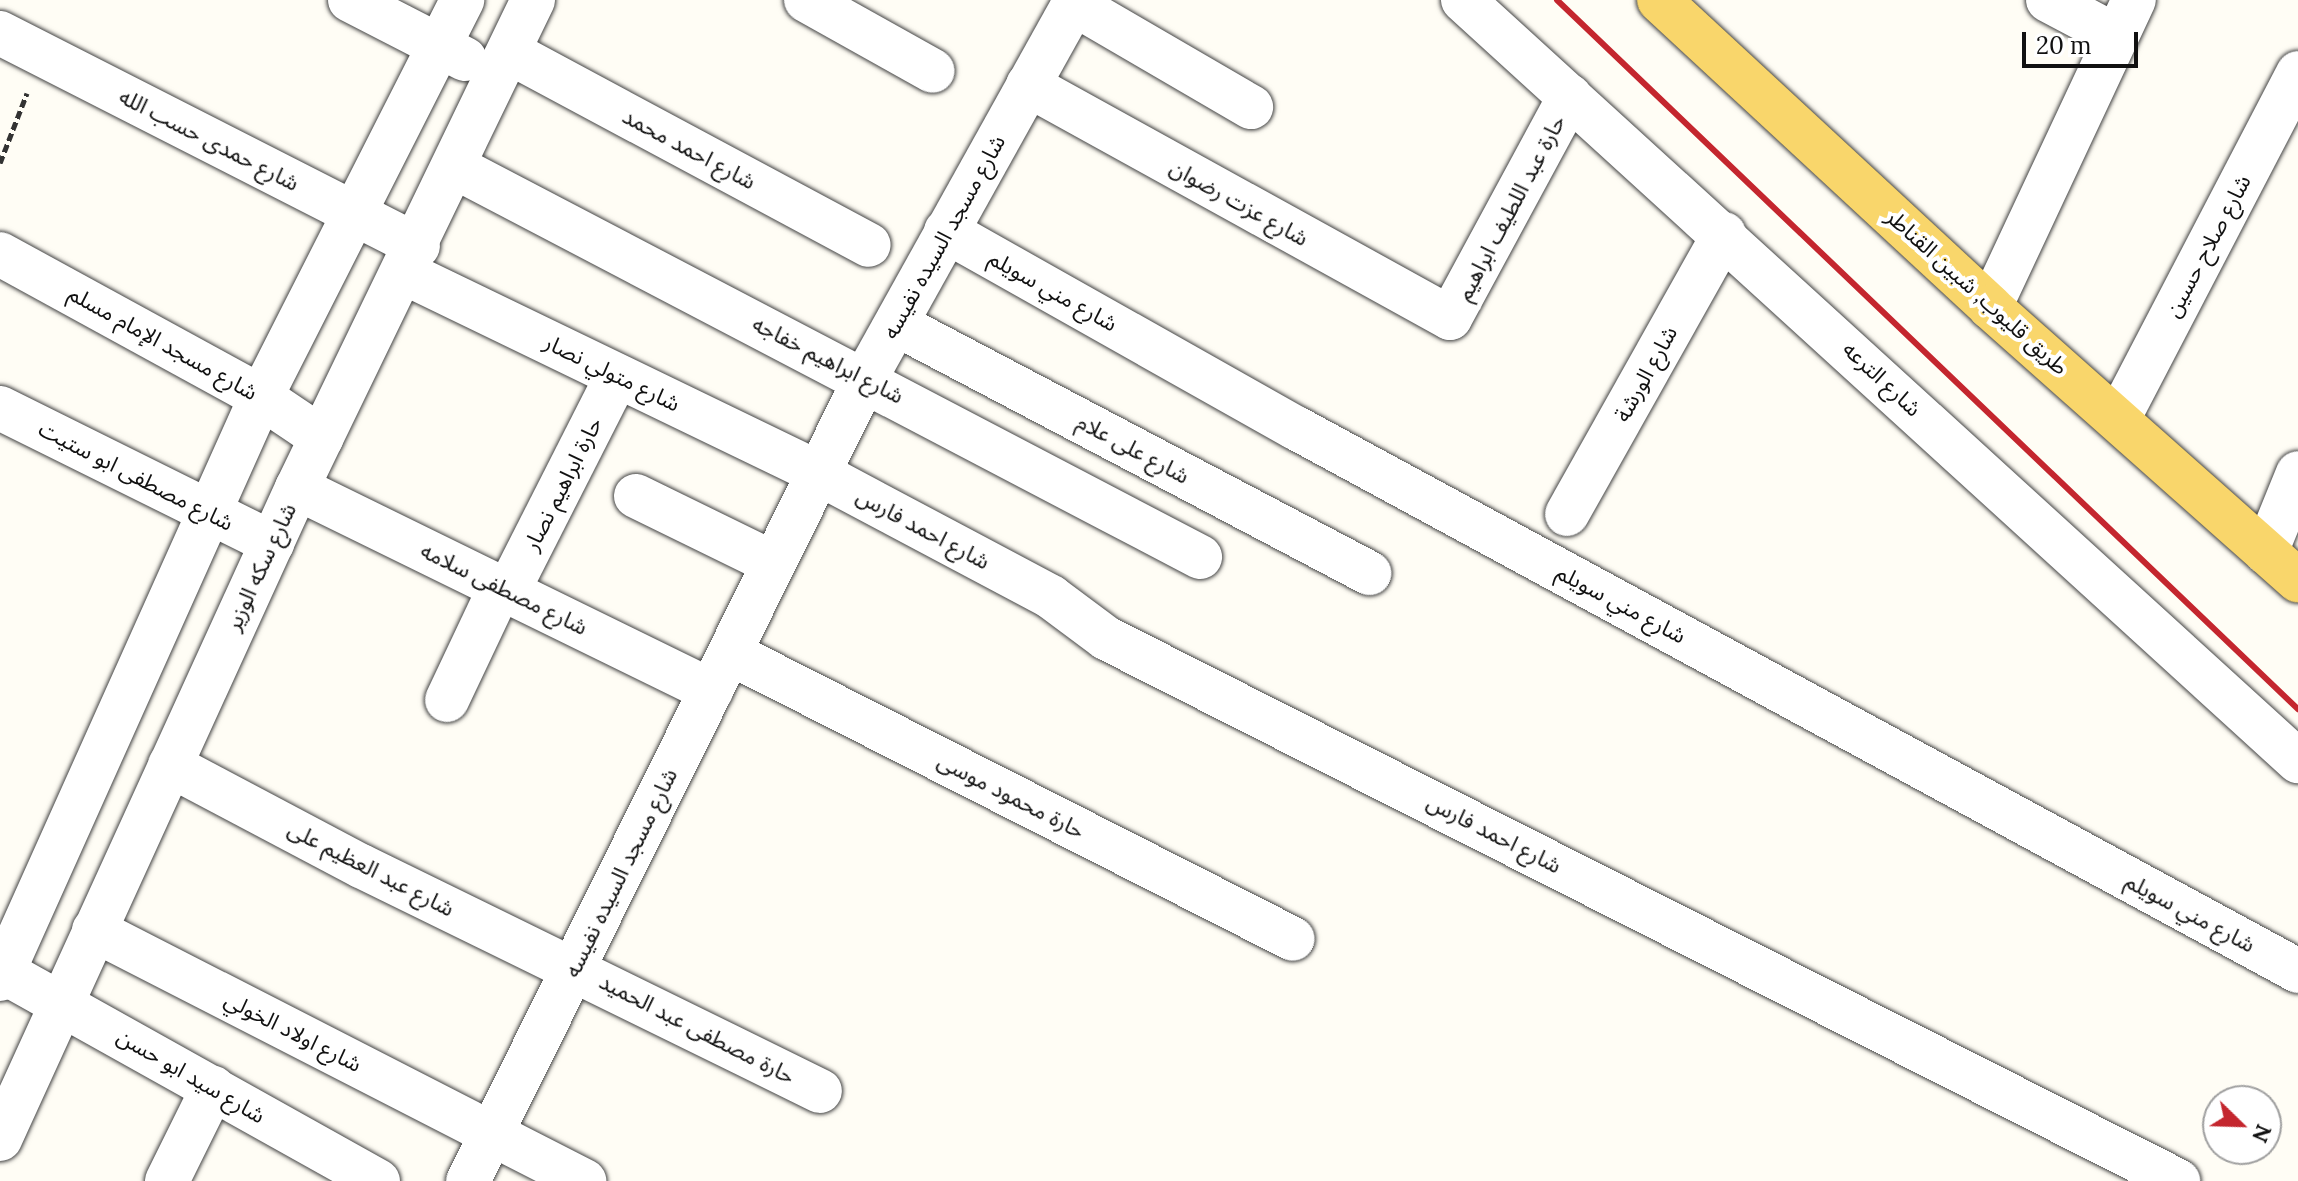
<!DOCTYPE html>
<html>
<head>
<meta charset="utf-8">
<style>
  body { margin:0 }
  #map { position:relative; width:2298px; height:1181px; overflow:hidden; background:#fffdf5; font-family:Lora,"Noto Sans Arabic",serif }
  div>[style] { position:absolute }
  .path>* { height:5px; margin-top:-2.5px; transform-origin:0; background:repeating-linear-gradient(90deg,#333 0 8px,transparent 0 12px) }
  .roads { filter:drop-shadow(0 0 2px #444) drop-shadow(0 0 2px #444) }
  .minor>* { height:44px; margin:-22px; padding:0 22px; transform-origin:22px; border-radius:22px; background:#fff }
  .major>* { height:44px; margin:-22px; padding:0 22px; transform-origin:22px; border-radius:22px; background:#f9d66b }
  .rail>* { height:6px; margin:-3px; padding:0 3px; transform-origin:3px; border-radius:3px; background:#c4262e }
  span { translate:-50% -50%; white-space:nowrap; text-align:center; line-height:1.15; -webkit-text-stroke:8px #fff; paint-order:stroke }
  .street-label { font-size:22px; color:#111 }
  .north { position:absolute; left:2202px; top:1085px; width:80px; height:80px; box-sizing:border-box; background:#fff; border:2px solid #a0a0a0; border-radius:50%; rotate:113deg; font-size:22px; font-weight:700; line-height:32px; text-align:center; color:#111 }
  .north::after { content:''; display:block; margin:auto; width:28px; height:36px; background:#c4262e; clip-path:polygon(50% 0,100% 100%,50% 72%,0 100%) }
  .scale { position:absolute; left:2022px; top:32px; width:116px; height:36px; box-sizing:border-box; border:4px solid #111; border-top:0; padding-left:10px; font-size:24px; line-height:28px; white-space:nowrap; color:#111; -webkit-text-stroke:6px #fff; paint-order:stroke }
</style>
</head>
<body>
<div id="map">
  <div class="path">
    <div style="left:0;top:163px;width:75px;rotate:-68.9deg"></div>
  </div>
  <div class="roads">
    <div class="minor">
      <div style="left:350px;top:0;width:129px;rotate:27.2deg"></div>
      <div style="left:806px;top:0;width:145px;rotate:29.2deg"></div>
      <div style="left:1463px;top:0;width:1130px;rotate:42.35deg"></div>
      <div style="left:2048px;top:0;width:77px;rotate:27.9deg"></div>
      <div style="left:1074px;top:4px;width:205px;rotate:30.2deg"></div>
      <div style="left:0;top:33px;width:469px;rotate:27deg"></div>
      <div style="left:509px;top:52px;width:408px;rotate:28.2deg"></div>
      <div style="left:1028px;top:85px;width:482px;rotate:28.9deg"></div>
      <div style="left:1450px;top:318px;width:252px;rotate:-61.6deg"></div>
      <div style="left:455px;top:167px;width:841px;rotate:27.63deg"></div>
      <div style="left:946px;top:231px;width:402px;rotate:29.4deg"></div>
      <div style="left:1296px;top:428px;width:1140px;rotate:28.45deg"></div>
      <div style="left:0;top:254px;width:298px;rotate:28.7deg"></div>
      <div style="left:261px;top:397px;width:73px;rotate:33.9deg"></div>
      <div style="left:405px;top:273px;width:459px;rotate:25.8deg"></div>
      <div style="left:818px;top:473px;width:264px;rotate:28deg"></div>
      <div style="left:1051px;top:597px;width:69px;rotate:36.7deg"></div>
      <div style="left:1106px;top:638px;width:1202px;rotate:26.86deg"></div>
      <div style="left:1990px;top:307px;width:339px;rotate:-64.9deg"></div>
      <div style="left:896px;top:324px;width:535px;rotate:27.76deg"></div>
      <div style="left:0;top:408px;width:304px;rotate:26.4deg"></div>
      <div style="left:2118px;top:419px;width:390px;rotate:-62.5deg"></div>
      <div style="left:297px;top:488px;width:461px;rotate:26.1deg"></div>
      <div style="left:636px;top:496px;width:153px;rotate:26.1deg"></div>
      <div style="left:1567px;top:514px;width:321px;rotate:-60.7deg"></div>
      <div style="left:2266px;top:552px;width:85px;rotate:-67.9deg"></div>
      <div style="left:508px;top:591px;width:241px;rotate:-63.1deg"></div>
      <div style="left:730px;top:653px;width:631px;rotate:26.93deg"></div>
      <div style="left:447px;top:700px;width:124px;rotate:-64.7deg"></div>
      <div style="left:170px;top:765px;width:216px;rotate:27.9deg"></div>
      <div style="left:361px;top:866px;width:511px;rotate:26.11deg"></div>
      <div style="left:94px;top:930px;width:551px;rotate:27.12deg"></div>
      <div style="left:0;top:970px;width:433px;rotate:29.2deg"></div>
      <div style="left:0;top:979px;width:638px;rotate:-65.85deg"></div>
      <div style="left:261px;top:397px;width:445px;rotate:-63.1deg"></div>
      <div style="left:0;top:1139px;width:716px;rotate:-65.48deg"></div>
      <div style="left:297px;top:488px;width:542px;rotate:-64.19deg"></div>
      <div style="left:167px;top:1181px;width:104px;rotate:-63.7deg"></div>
      <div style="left:468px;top:1181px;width:895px;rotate:-63.66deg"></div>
      <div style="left:865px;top:379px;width:434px;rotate:-60.9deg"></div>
    </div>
    <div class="major">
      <div style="left:1659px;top:0;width:451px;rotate:42.8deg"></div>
      <div style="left:1990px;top:307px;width:412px;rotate:41.6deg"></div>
    </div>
  </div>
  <div class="rail">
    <div style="left:1557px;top:0;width:1026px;rotate:43.74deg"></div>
  </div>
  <div class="street-label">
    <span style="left:209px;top:140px;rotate:27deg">شارع حمدى حسب الله</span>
    <span style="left:689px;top:149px;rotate:28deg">شارع احمد محمد</span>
    <span style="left:1239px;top:203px;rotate:29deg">شارع عزت رضوان</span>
    <span style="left:1511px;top:208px;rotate:-62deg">حارة عبد اللطيف ابراهيم</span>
    <span style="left:944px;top:237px;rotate:-61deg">شارع مسجد السيده نفيسه</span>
    <span style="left:2208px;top:246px;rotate:-62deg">شارع صلاح حسين</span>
    <span style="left:1053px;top:291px;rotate:29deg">شارع مني سويلم</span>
    <span style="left:1977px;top:292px;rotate:42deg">طريق قليوب, شبين القناطر</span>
    <span style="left:163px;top:343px;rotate:29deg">شارع مسجد الإمام مسلم</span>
    <span style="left:828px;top:360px;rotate:27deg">شارع ابراهيم خفاجه</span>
    <span style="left:612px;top:373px;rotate:26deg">شارع متولي نصار</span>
    <span style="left:1646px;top:374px;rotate:-61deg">شارع الورشة</span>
    <span style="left:1882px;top:379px;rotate:43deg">شارع الترعه</span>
    <span style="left:1133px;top:449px;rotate:28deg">شارع على علام</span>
    <span style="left:136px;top:476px;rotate:27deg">شارع مصطفى ابو ستيت</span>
    <span style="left:563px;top:484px;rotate:-63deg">حارة ابراهيم نصار</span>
    <span style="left:923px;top:529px;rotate:28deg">شارع احمد فارس</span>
    <span style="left:261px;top:567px;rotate:-65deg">شارع سكه الوزير</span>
    <span style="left:504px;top:589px;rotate:26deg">شارع مصطفى سلامه</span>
    <span style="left:1621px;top:604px;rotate:28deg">شارع مني سويلم</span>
    <span style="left:1011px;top:796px;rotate:27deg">حارة محمود موسى</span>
    <span style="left:1494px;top:834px;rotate:27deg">شارع احمد فارس</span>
    <span style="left:371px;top:869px;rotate:27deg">شارع عبد العظيم على</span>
    <span style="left:621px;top:873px;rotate:-64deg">شارع مسجد السيده نفيسه</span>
    <span style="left:2190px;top:913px;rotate:28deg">شارع مني سويلم</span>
    <span style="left:697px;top:1029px;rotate:27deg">حارة مصطفى عبد الحميد</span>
    <span style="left:293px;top:1032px;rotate:27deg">شارع اولاد الخولي</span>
    <span style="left:191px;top:1076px;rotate:30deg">شارع سيد ابو حسن</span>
  </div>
  <div class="north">N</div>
  <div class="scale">20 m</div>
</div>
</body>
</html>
